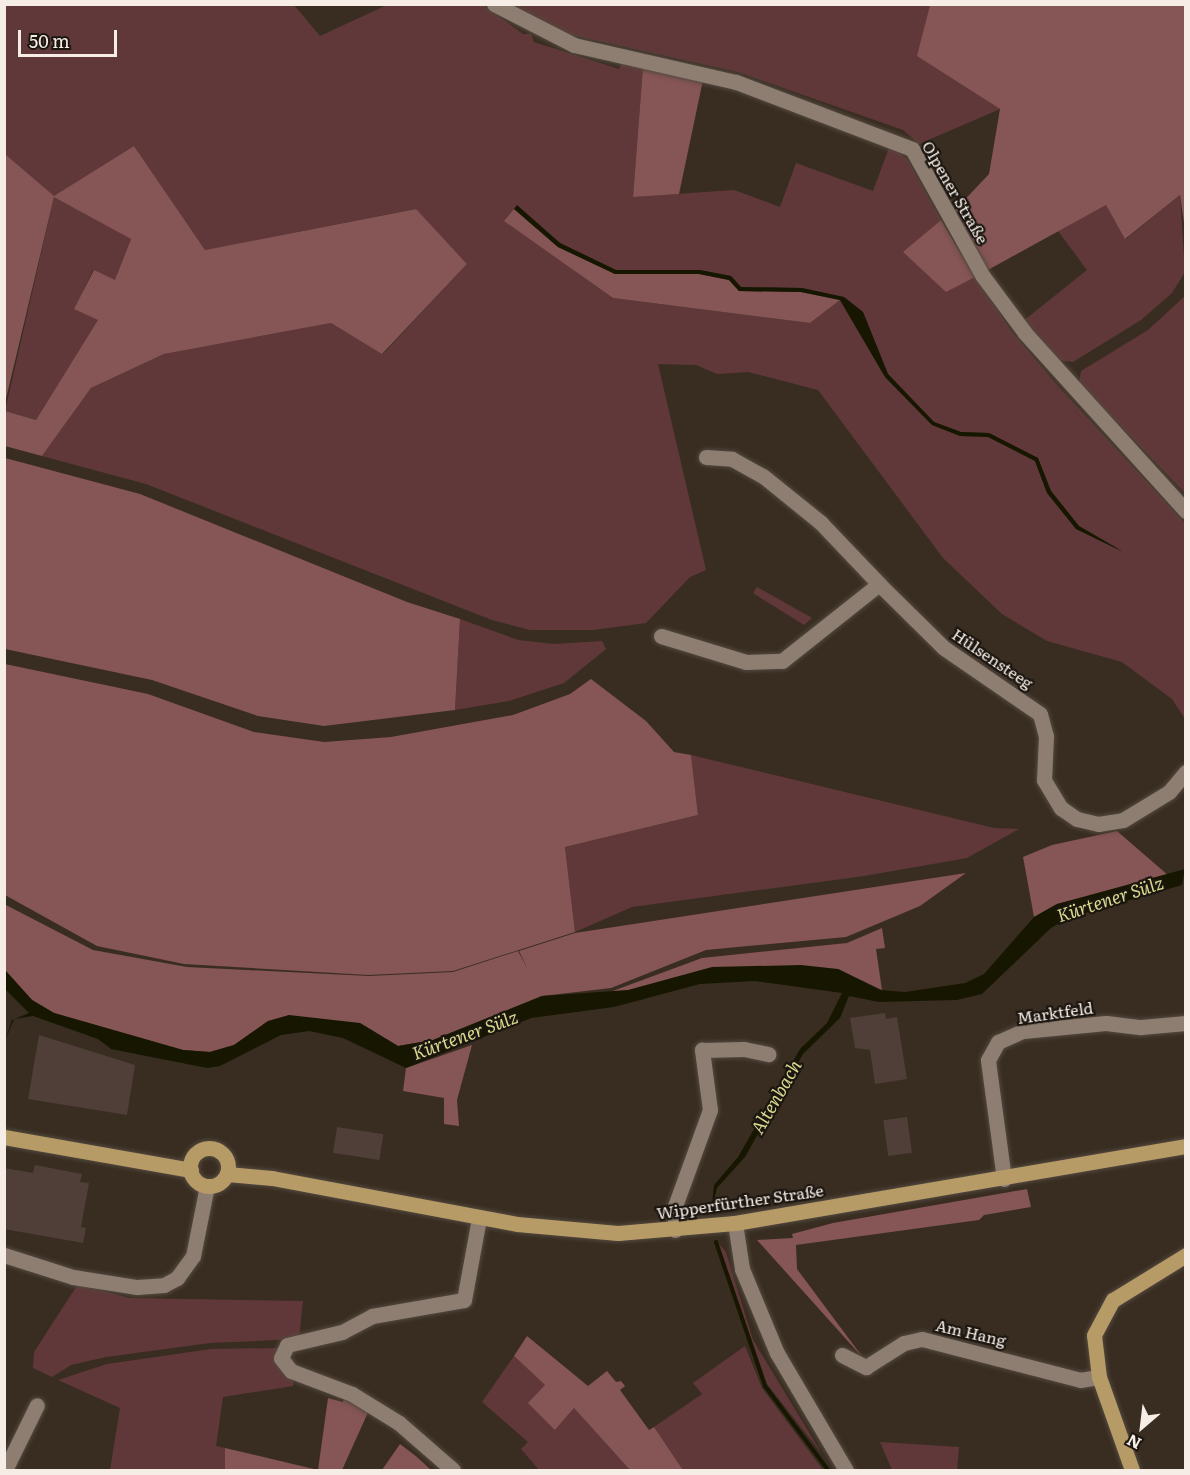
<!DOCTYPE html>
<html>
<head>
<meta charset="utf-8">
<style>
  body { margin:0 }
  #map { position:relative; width:1190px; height:1475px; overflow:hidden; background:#392d21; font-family:Literata,serif }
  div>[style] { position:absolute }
  .green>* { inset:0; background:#613839 }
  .forest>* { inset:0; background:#865555 }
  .water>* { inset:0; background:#171701 }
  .stream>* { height:4px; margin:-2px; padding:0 2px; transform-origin:2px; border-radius:2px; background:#171701 }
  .building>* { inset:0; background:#503e38; transform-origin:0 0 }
  .roads { filter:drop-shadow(0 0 2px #53493f) drop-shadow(0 0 2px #53493f) }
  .minor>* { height:15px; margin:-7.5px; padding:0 7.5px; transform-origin:7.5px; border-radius:7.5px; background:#8d7e71 }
  .major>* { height:15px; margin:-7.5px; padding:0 7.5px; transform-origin:7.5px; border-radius:7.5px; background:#b69b67 }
  .major>.ring { margin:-7.5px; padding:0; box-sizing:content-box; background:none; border:15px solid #b69b67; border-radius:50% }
  span { translate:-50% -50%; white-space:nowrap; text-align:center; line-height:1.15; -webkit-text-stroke:4.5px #1c1611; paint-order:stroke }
  .street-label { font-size:16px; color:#f6ede6 }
  .water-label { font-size:18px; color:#d8d98e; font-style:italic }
  .frame { position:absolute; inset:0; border:6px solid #f6ede6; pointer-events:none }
  .north { position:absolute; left:1112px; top:1397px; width:60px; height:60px; -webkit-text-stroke:4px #1c1611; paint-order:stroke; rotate:208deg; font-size:16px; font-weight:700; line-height:24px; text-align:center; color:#f6ede6 }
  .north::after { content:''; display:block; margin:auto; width:21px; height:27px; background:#f6ede6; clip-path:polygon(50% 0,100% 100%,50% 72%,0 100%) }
  .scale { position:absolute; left:18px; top:30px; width:99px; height:27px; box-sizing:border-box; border:3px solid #f6ede6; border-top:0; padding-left:8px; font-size:18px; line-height:21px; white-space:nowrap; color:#f6ede6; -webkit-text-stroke:4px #1c1611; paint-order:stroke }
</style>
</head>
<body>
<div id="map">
  <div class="green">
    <div style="clip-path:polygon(evenodd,5px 4px,294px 5px,320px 36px,387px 5px,483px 5px,523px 34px,531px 34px,534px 42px,619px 69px,621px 63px,643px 67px,633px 197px,734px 190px,780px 207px,796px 163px,873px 191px,890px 145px,908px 160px,941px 220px,903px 253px,975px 277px,1012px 332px,1058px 386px,1185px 523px,1185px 719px,1172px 699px,1122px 662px,1047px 641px,1002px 614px,943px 558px,818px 390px,748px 372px,717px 374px,696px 365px,658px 364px,706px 570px,690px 577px,646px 623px,593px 630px,530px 630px,492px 620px,146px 484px,42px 456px,91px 388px,164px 354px,331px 323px,383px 354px,467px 264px,415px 209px,205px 250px,134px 146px,55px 196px,131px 239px,115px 281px,93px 270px,75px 309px,99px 320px,36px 420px,5px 411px,54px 197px,5px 154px,5px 4px,517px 206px,560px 243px,616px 270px,700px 270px,731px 276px,741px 287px,802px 288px,844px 297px,863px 312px,888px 374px,934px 422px,961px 432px,989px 433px,1038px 458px,1051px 491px,1079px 526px,1123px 551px,1076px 529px,1047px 493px,1035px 461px,988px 437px,960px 436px,932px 425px,885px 377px,840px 300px,810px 323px,613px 298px,505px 221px,517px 206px)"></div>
    <div style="clip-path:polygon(510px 5px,930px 5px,918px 56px,1000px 109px,919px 144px,903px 130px,738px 72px,567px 34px)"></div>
    <div style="clip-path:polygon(1180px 195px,1185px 272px,1172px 293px,1141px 320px,1073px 362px,1057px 360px,1022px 322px,1087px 270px,1058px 231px,1106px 205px,1126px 239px)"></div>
    <div style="clip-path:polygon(1185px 296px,1185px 493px,1079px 383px,1081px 371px,1148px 330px)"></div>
    <div style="clip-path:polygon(757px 587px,812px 618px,804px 625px,753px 593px)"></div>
    <div style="clip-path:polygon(460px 619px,518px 640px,554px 644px,602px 641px,606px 649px,564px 683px,509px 701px,455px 710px)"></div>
    <div style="clip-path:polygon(691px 755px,994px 828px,1019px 829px,967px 858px,864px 876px,632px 907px,575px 932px,565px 847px,698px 815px)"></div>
    <div style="clip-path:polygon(718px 1243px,726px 1252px,753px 1340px,822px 1454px,767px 1384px)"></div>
    <div style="clip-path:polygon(78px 1284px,129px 1298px,303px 1301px,299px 1339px,210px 1343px,106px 1357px,71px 1365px,52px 1377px,33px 1368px,34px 1352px)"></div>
    <div style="clip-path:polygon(745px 1346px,762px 1388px,823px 1470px,683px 1470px,654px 1427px,702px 1394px,693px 1383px)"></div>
    <div style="clip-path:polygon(280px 1348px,294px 1376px,293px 1386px,223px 1397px,216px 1446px,225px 1448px,225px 1470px,110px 1470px,120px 1408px,58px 1380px,107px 1364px,211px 1349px)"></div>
    <div style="clip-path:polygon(514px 1356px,545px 1385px,555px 1430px,574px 1408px,630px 1470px,539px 1470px,521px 1449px,528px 1442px,482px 1402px)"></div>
    <div style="clip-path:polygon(880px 1442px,959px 1447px,957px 1470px,892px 1470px)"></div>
  </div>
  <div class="forest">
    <div style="clip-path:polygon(930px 5px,1185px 5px,1185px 230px,1180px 195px,1125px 239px,1106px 205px,986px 271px,955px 210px,989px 174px,1000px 109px,917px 56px)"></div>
    <div style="clip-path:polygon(643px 67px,703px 80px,679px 194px,633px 197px)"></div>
    <div style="clip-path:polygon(134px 146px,205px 250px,416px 209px,467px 264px,382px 354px,331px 323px,164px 354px,91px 388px,42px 456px,5px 446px,5px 411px,36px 420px,98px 320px,74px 309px,94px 270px,115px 280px,131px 239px,54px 197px,5px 403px,5px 154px,54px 196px)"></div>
    <div style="clip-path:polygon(514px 209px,558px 247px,615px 274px,699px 274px,729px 280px,739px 291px,801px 292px,840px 300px,810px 323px,613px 298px,504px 221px)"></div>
    <div style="clip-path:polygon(941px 220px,975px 277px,946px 292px,903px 252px)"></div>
    <div style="clip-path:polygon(5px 458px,140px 494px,407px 602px,460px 619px,455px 710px,324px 726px,258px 716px,152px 680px,5px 649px)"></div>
    <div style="clip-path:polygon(5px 664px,148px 694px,254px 732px,324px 742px,391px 737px,513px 715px,570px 694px,591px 679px,646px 721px,674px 752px,691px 755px,698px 815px,565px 847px,575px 932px,453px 971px,368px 975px,184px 964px,97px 946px,5px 895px)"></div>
    <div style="clip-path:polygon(1117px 831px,1169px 876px,1057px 904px,1034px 917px,1023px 857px,1052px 845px)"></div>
    <div style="clip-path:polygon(966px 873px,920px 906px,846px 937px,706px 950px,611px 988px,542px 996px,433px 1040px,398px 1046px,360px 1023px,268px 1021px,234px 1045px,210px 1052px,183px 1050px,54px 1013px,32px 1000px,5px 970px,4px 904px,93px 950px,187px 967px,369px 976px,453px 972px,518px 951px,528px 970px,519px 951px,575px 933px)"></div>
    <div style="clip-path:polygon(882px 928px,885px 948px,876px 949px,882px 990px,838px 969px,610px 992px,702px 958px,847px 943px)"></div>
    <div style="clip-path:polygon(472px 1045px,457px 1100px,459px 1126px,444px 1124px,444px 1098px,403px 1091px,406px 1068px)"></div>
    <div style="clip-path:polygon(1027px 1189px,1031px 1207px,984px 1215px,979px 1220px,796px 1245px,797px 1269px,864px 1359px,757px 1240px,793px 1238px,792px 1234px,833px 1223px)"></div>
    <div style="clip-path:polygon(527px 1336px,588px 1386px,607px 1371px,616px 1382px,621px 1381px,625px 1386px,620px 1390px,649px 1430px,654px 1427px,683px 1470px,630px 1470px,574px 1408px,555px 1430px,528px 1403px,545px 1385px,514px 1356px)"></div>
    <div style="clip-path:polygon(345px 1394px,370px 1408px,342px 1470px,225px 1470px,225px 1448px,318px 1470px,328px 1398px,343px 1402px)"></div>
    <div style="clip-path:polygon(400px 1444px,417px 1457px,431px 1470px,382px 1470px)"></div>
  </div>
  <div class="water">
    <div style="clip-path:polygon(517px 205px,560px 243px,616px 270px,700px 270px,731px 276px,741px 287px,802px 288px,844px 297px,863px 312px,888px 374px,934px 422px,961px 432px,989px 433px,1038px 458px,1051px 491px,1079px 526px,1123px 552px,1076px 529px,1047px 493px,1035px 461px,988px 437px,960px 436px,932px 425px,885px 377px,840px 300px,801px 292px,739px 291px,729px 280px,699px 274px,615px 274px,558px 247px,514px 209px)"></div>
    <div style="clip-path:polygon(1185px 869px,1182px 885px,1068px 918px,1051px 928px,982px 994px,957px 1000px,879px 1002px,849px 996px,840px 1018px,803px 1054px,745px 1157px,717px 1188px,711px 1213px,714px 1185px,738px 1157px,800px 1049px,827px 1023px,842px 993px,755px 981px,700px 984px,614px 1007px,531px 1018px,406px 1068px,343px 1038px,309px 1031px,281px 1035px,220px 1066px,207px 1068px,111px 1049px,98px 1039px,33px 1016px,14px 1019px,5px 1041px,12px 1020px,29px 1013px,5px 989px,5px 970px,32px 1000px,54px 1013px,183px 1050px,210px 1052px,234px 1045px,268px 1021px,289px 1015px,360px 1023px,398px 1046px,433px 1040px,542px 996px,628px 990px,712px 967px,801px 965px,838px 969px,880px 990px,905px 992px,965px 983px,984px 974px,1034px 917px,1057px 904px)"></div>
  </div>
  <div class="stream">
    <div style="left:716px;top:1242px;width:152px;rotate:71.2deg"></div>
    <div style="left:765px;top:1386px;width:105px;rotate:53.1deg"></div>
  </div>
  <div class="building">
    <div style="clip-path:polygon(885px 1013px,886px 1019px,897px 1017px,907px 1079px,875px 1084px,870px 1050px,855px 1048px,850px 1018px)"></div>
    <div style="clip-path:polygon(39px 1035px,135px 1065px,127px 1115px,28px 1099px)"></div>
    <div style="left:907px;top:1117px;width:36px;height:24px;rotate:82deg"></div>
    <div style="left:337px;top:1127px;width:47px;height:26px;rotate:9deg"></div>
    <div style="clip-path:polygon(35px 1165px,82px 1174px,80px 1182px,89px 1183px,81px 1227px,86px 1228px,83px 1243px,4px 1229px,4px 1168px,33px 1173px)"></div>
  </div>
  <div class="roads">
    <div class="minor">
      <div style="left:494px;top:4px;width:90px;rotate:27.1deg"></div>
      <div style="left:574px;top:45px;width:166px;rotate:12.9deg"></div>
      <div style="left:736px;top:82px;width:188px;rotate:20.8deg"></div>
      <div style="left:912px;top:149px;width:144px;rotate:60.9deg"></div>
      <div style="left:982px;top:275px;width:72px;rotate:53.4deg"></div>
      <div style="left:1025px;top:333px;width:240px;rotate:47.9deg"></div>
      <div style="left:706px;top:457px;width:26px;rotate:4deg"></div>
      <div style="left:732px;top:459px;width:35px;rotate:29deg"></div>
      <div style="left:763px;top:476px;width:75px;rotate:39deg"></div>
      <div style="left:821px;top:523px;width:84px;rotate:46.4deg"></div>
      <div style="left:661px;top:636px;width:89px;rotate:17deg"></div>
      <div style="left:746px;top:662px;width:36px;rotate:-2deg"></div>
      <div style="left:782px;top:661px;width:124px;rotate:-38.4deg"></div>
      <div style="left:879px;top:584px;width:91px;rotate:44.6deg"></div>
      <div style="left:944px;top:648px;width:116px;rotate:34.5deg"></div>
      <div style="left:1040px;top:714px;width:23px;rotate:75deg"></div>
      <div style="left:1046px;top:736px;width:44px;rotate:92.6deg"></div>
      <div style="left:1044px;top:780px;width:33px;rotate:59deg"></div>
      <div style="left:1061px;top:808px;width:19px;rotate:35deg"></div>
      <div style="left:1077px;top:819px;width:22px;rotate:13deg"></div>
      <div style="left:1098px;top:824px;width:25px;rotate:-9deg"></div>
      <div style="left:1123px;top:820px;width:54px;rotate:-31.3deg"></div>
      <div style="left:1169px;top:792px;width:26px;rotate:-50deg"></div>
      <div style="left:1004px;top:1179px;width:120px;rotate:-97.7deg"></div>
      <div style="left:988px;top:1060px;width:21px;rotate:-61deg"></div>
      <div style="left:998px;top:1042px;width:27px;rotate:-24deg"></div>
      <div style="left:1023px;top:1031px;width:83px;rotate:-5.5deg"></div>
      <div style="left:1106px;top:1023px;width:35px;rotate:7deg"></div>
      <div style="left:1141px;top:1027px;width:45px;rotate:-5.1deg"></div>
      <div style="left:735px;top:1223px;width:47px;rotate:81.3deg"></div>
      <div style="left:742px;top:1269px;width:91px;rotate:67.4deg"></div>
      <div style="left:777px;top:1353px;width:136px;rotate:59.5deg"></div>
      <div style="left:675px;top:1230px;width:24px;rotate:-90deg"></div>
      <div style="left:675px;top:1206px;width:102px;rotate:-70deg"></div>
      <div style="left:710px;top:1110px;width:61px;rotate:-97.6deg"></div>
      <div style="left:702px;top:1050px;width:42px;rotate:-1.4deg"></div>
      <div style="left:744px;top:1049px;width:25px;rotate:12deg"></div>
      <div style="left:4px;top:1255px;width:72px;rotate:17.7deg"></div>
      <div style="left:73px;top:1277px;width:65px;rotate:8.9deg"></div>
      <div style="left:137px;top:1287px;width:27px;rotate:-4deg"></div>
      <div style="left:164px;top:1285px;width:15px;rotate:-28deg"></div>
      <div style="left:177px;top:1278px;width:27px;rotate:-54deg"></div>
      <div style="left:193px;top:1256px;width:71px;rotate:-78.7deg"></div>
      <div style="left:842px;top:1355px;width:27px;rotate:27deg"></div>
      <div style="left:866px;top:1367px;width:45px;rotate:-32.3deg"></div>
      <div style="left:904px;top:1343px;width:18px;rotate:-13deg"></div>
      <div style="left:922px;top:1339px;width:163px;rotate:14.5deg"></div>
      <div style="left:1080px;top:1380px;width:19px;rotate:-9deg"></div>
      <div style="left:5px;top:1470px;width:72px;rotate:-63.8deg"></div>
      <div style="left:453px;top:1470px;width:72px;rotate:-139deg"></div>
      <div style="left:399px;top:1423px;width:55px;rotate:-148.3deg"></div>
      <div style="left:352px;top:1394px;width:65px;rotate:-159.3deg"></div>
      <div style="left:291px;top:1371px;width:16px;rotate:-128deg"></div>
      <div style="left:281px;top:1358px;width:14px;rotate:-65deg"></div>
      <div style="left:287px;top:1345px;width:57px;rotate:-13.3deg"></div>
      <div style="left:342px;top:1332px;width:34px;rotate:-28deg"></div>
      <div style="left:372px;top:1316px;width:93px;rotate:-9.9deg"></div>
      <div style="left:464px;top:1300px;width:83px;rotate:-79.6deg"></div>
    </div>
    <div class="major">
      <div style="left:4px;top:1137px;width:190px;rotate:10deg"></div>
      <div class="ring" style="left:190px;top:1148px;width:23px;height:23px"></div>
      <div style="left:227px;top:1174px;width:45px;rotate:5.1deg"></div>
      <div style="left:272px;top:1178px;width:249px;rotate:10.6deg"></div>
      <div style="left:517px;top:1224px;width:101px;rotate:5.1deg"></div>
      <div style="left:618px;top:1233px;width:117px;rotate:-4.9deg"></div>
      <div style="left:735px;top:1223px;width:458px;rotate:-9.7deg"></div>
      <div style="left:1132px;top:1470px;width:99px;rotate:-109.5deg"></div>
      <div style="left:1099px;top:1377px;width:42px;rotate:-96.8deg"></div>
      <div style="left:1094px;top:1335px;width:40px;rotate:-62deg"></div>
      <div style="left:1113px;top:1300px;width:86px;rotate:-31.7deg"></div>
    </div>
  </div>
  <div class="street-label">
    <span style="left:956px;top:192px;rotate:60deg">Olpener Straße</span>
    <span style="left:993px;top:658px;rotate:34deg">Hülsensteeg</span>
    <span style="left:1055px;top:1012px;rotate:-8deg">Marktfeld</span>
    <span style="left:740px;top:1201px;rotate:-8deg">Wipperfürther Straße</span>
    <span style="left:971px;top:1332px;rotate:13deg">Am Hang</span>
  </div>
  <div class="water-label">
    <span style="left:1110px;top:899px;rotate:-18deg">Kürtener Sülz</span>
    <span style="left:465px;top:1035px;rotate:-20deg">Kürtener Sülz</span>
    <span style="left:776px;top:1097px;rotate:-60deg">Altenbach</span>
  </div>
  <div class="frame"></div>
  <div class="north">N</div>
  <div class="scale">50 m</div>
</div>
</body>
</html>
